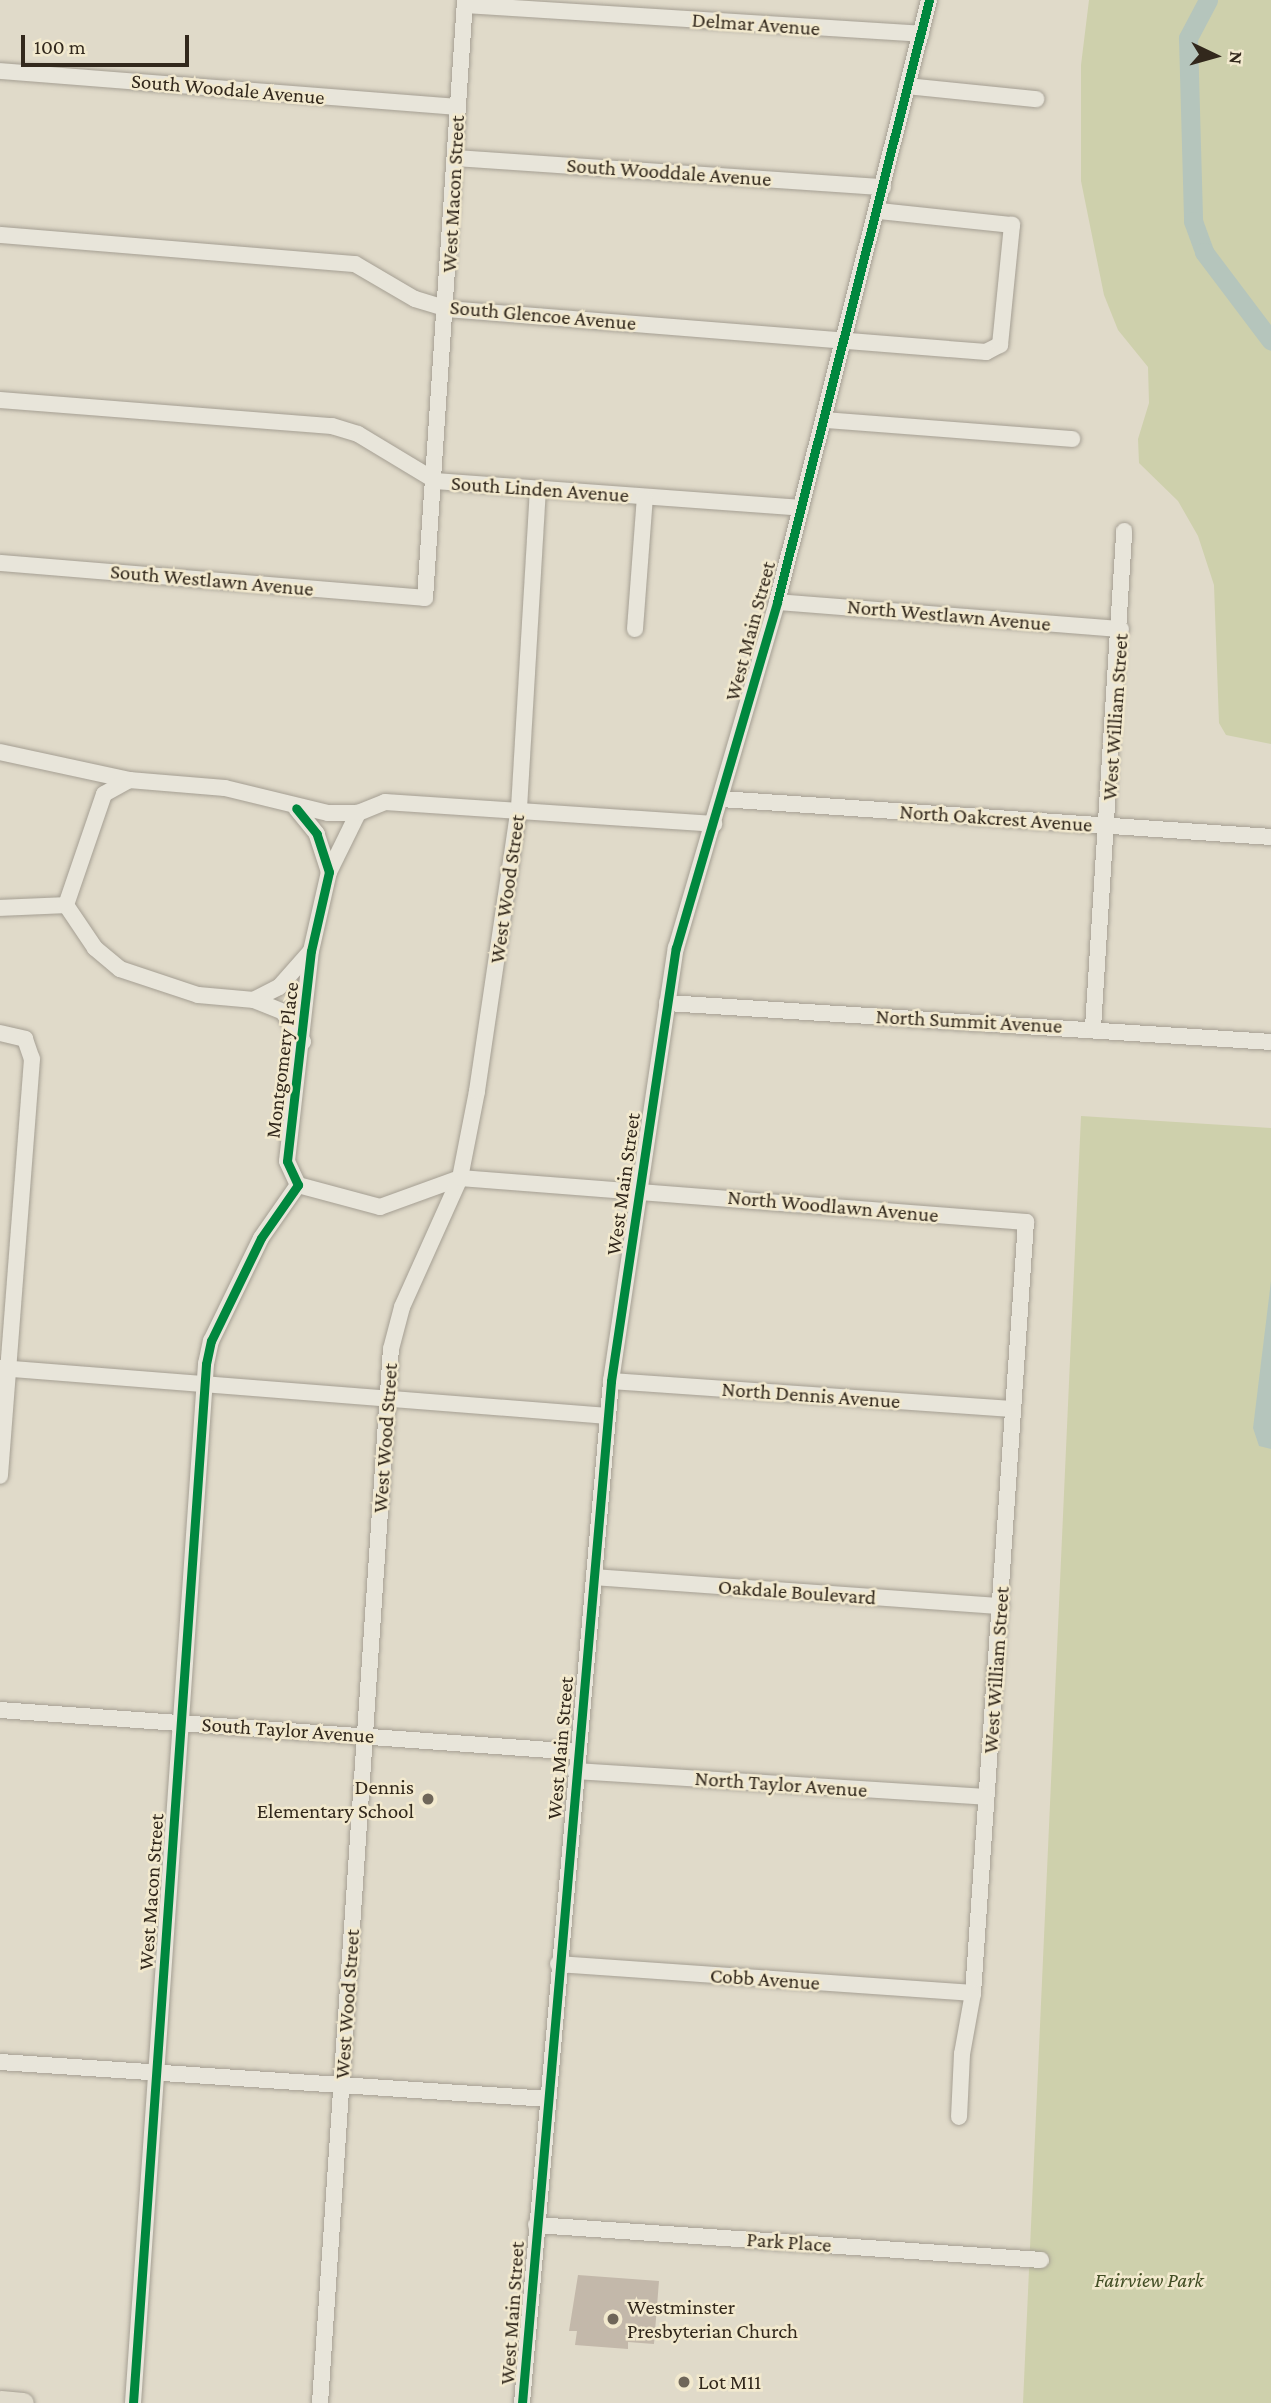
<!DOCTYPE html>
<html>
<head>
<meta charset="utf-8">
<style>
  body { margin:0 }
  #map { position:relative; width:1271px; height:2403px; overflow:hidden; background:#e0dac9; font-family:"Crimson Pro",serif }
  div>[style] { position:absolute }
  .green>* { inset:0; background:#ced0ac }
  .water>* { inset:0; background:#b5c5bc }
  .river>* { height:19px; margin:-9.5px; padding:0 9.5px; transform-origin:9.5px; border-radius:9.5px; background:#b5c5bc }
  .building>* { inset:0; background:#c3b8aa }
  .roads { filter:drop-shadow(0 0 2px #a59f93) drop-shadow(0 0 2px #a59f93) }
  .minor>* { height:16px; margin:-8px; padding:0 8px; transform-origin:8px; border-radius:8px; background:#e8e5da }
  .major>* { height:21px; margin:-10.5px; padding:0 10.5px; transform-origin:10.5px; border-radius:10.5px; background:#e0dbcc }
  .cycleway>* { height:9px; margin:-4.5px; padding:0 4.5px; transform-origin:4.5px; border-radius:4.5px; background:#00873e }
  .dots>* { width:19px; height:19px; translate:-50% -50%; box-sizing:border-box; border:4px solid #f2e9ce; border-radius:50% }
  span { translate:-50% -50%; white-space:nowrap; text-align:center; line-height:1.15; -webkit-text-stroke:5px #f2e9ce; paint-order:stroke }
  .street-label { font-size:21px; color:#32281c }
  .poi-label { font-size:21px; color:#32281c }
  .right { translate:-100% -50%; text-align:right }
  .left { translate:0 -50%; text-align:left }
  .park-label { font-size:21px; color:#414d24; font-style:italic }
  .north { position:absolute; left:1180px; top:21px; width:70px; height:70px; -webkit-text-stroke:5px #f2e9ce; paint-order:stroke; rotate:95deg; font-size:19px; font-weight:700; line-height:28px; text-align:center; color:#32281c }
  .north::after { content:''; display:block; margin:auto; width:24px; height:32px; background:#32281c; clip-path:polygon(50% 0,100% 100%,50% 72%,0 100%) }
  .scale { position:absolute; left:21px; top:35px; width:168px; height:32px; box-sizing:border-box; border:4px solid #32281c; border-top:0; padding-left:9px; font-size:21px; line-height:24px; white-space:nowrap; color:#32281c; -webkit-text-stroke:5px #f2e9ce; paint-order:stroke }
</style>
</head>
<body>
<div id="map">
  <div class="green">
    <div style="clip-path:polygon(1089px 0,1271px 0,1271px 744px,1226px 735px,1219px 723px,1214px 585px,1198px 536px,1178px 501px,1139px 463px,1138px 439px,1149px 403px,1148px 367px,1118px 330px,1104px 295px,1081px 181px,1081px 65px)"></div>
    <div style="clip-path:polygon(1081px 1116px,1271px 1128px,1271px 2403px,1023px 2403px)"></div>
  </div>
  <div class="water">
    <div style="clip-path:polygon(1271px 1281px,1271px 1449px,1259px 1446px,1253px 1428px)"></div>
  </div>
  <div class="river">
    <div style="left:1208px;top:0;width:43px;rotate:117.8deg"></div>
    <div style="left:1188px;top:38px;width:183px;rotate:88.4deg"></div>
    <div style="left:1193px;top:221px;width:33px;rotate:70deg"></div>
    <div style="left:1204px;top:252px;width:111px;rotate:53deg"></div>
  </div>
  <div class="building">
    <div style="clip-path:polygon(578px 2275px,659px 2281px,654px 2344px,628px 2342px,628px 2349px,575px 2345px,577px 2331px,569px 2331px)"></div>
  </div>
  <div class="roads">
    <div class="minor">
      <div style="left:465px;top:5px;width:457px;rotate:3.6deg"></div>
      <div style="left:0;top:71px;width:458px;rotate:4.5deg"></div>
      <div style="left:907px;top:86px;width:130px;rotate:5.8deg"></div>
      <div style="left:456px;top:158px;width:428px;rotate:3.9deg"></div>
      <div style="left:0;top:235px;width:356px;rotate:4.7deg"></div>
      <div style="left:355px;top:264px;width:69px;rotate:30.3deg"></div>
      <div style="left:415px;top:299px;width:34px;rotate:17deg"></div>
      <div style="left:447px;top:309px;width:541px;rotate:4.56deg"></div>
      <div style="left:986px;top:352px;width:16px;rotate:-27deg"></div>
      <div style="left:1000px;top:345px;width:121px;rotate:-84.3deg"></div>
      <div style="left:1012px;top:225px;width:135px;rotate:-174deg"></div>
      <div style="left:0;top:400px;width:333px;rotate:4.5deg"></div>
      <div style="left:332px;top:426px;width:27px;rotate:17deg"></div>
      <div style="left:358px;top:434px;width:91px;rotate:31.1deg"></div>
      <div style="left:436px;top:481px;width:366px;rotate:4.2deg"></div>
      <div style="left:825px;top:420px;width:248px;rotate:4.4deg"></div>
      <div style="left:0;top:563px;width:426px;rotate:4.7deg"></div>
      <div style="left:425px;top:598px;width:599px;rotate:-86.17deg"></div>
      <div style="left:777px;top:602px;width:345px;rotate:4.5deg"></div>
      <div style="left:635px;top:629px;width:132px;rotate:-85.7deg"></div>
      <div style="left:0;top:752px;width:132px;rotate:12.2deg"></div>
      <div style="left:721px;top:799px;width:551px;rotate:3.95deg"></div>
      <div style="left:329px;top:872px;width:66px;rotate:-63.8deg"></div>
      <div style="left:0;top:908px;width:66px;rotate:-2.6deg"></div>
      <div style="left:310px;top:952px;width:47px;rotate:131.5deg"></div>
      <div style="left:279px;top:987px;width:28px;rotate:153deg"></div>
      <div style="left:254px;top:1000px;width:56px;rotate:-174.9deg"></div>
      <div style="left:198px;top:995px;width:82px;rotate:-161.6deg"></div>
      <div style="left:120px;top:969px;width:33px;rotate:-140deg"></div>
      <div style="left:95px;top:948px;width:52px;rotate:-124deg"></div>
      <div style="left:66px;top:905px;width:117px;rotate:-71.1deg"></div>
      <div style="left:104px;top:794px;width:29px;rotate:-29deg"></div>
      <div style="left:129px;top:780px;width:96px;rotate:4.8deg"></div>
      <div style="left:225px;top:788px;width:106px;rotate:13.6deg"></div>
      <div style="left:328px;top:813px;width:30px"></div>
      <div style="left:358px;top:813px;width:29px;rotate:-22deg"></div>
      <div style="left:385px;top:802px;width:330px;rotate:3.8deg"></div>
      <div style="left:254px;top:1000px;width:31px;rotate:22deg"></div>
      <div style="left:283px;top:1012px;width:36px;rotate:56deg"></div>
      <div style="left:667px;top:1003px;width:605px;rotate:3.69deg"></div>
      <div style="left:1093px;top:1028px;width:498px;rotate:-86.4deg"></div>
      <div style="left:0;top:1033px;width:26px;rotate:13deg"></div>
      <div style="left:25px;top:1039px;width:21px;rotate:71deg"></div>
      <div style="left:32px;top:1059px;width:418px;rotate:94.4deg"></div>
      <div style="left:298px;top:1185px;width:85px;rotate:15deg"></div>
      <div style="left:380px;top:1207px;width:85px;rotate:-19.9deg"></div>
      <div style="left:460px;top:1178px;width:568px;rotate:4.45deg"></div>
      <div style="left:1026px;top:1222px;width:773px;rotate:93.93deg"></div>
      <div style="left:973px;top:1993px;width:62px;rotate:100.2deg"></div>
      <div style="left:962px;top:2054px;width:63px;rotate:92.7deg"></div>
      <div style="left:0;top:1368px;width:610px;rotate:4.51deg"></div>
      <div style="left:611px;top:1381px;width:402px;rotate:4deg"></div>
      <div style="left:594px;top:1577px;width:408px;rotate:4.1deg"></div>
      <div style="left:0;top:1710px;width:579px;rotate:4.16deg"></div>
      <div style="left:575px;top:1771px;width:412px;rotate:3.6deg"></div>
      <div style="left:558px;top:1964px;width:416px;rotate:4deg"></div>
      <div style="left:0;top:2062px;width:549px;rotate:3.86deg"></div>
      <div style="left:536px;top:2225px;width:506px;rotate:3.96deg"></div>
      <div style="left:133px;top:2403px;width:1042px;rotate:-85.98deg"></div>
      <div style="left:206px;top:1364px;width:24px;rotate:-78deg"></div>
      <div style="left:211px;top:1341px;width:114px;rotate:-64.1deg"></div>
      <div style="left:261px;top:1238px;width:65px;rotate:-55.1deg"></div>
      <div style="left:298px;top:1185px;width:26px;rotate:-115deg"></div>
      <div style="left:287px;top:1161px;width:211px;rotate:-83.5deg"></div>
      <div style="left:311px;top:951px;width:81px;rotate:-77.2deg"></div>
      <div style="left:329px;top:872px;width:40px;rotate:-108deg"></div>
      <div style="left:317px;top:834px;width:33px;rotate:-129deg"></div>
      <div style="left:320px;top:2403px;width:1056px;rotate:-86.15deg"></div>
      <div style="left:391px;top:1349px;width:43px;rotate:-75.3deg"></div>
      <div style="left:402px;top:1307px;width:141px;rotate:-65.8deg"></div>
      <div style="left:460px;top:1178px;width:89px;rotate:-78.9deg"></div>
      <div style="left:477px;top:1091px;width:286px;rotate:-81.6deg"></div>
      <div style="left:519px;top:808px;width:319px;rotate:-86.6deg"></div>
      <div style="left:522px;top:2403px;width:1026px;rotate:-85.02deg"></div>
      <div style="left:611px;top:1381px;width:438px;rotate:-81.5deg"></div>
      <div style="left:676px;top:948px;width:360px;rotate:-73.7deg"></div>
      <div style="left:777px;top:602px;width:621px;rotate:-75.83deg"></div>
    </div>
    <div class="major">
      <div style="left:0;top:2401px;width:23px;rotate:5deg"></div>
    </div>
  </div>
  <div class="cycleway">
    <div style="left:133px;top:2403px;width:1042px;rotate:-85.98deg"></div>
    <div style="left:206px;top:1364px;width:24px;rotate:-78deg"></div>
    <div style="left:211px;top:1341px;width:114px;rotate:-64.1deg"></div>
    <div style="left:261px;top:1238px;width:65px;rotate:-55.1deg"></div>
    <div style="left:298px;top:1185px;width:26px;rotate:-115deg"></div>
    <div style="left:287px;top:1161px;width:211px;rotate:-83.5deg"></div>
    <div style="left:311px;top:951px;width:81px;rotate:-77.2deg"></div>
    <div style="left:329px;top:872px;width:40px;rotate:-108deg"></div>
    <div style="left:317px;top:834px;width:33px;rotate:-129deg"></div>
    <div style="left:522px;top:2403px;width:1026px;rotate:-85.02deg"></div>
    <div style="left:611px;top:1381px;width:438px;rotate:-81.5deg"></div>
    <div style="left:676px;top:948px;width:360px;rotate:-73.7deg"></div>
    <div style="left:777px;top:602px;width:621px;rotate:-75.83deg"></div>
  </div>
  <div class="dots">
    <div style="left:428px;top:1799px;background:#6f6659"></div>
    <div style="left:613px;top:2319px;background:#6f6659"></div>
    <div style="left:684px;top:2382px;background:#6f6659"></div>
  </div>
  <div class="street-label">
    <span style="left:756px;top:24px;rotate:4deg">Delmar Avenue</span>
    <span style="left:228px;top:89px;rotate:5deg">South Woodale Avenue</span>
    <span style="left:669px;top:172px;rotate:4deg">South Wooddale Avenue</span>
    <span style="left:453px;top:194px;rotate:-87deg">West Macon Street</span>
    <span style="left:543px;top:315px;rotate:5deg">South Glencoe Avenue</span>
    <span style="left:540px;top:489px;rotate:4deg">South Linden Avenue</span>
    <span style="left:212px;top:580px;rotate:5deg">South Westlawn Avenue</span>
    <span style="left:949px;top:615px;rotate:5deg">North Westlawn Avenue</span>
    <span style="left:750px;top:631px;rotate:-75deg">West Main Street</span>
    <span style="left:1115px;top:717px;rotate:-86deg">West William Street</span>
    <span style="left:996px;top:818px;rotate:4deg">North Oakcrest Avenue</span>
    <span style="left:507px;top:889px;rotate:-82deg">West Wood Street</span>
    <span style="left:969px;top:1021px;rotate:3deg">North Summit Avenue</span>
    <span style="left:282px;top:1060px;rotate:-83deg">Montgomery Place</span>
    <span style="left:623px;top:1184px;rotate:-82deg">West Main Street</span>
    <span style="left:833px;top:1206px;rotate:5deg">North Woodlawn Avenue</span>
    <span style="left:811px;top:1395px;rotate:4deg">North Dennis Avenue</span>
    <span style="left:385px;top:1438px;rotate:-86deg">West Wood Street</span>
    <span style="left:797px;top:1592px;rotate:4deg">Oakdale Boulevard</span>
    <span style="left:996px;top:1670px;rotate:-86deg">West William Street</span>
    <span style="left:288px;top:1730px;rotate:4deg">South Taylor Avenue</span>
    <span style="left:560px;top:1748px;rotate:-85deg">West Main Street</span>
    <span style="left:781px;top:1784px;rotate:4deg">North Taylor Avenue</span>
    <span style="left:151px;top:1892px;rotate:-86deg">West Macon Street</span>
    <span style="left:765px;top:1979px;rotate:4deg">Cobb Avenue</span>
    <span style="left:347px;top:2004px;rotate:-86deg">West Wood Street</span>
    <span style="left:789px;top:2242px;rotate:4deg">Park Place</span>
    <span style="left:512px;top:2313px;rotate:-86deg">West Main Street</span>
  </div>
  <div class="poi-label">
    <span class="right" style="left:414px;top:1799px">Dennis<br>Elementary School</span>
    <span class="left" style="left:627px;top:2319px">Westminster<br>Presbyterian Church</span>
    <span class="left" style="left:698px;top:2382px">Lot M11</span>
  </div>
  <div class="park-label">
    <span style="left:1149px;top:2280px">Fairview Park</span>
  </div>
  <div class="north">N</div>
  <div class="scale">100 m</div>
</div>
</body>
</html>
